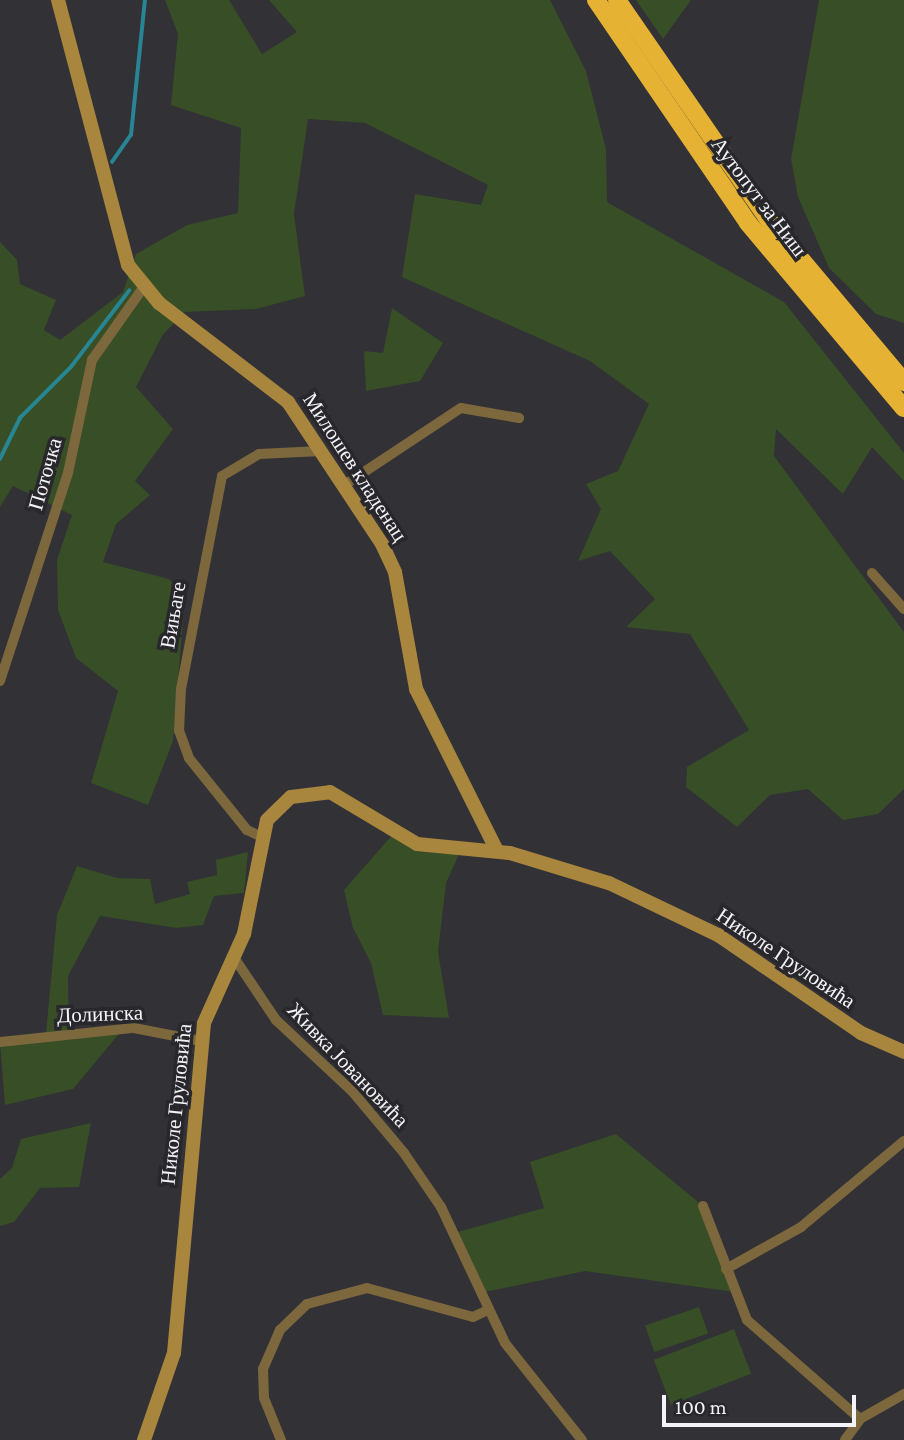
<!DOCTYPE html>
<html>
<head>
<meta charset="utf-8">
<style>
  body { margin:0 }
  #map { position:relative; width:904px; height:1440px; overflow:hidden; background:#313136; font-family:"Crimson Pro",serif }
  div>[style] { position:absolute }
  .green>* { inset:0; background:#374e26; transform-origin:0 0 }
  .stream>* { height:3.5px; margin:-1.75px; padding:0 1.75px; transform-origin:1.75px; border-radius:1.75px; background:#288694 }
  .street>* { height:10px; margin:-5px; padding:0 5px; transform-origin:5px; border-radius:5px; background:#7d683d }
  .secondary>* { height:14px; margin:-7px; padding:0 7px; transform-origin:7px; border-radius:7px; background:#a8863d }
  .highway>* { height:18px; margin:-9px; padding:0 9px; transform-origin:9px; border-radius:9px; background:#e6b234 }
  span { translate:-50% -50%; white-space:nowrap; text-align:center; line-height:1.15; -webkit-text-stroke:7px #27272c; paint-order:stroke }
  .street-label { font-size:21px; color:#f4f4f8 }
  .scale { position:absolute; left:662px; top:1395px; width:194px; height:32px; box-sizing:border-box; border:4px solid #f4f4f8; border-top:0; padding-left:9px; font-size:21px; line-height:24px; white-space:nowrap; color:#f4f4f8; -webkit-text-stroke:5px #27272c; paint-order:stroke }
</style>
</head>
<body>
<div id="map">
  <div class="green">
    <div style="clip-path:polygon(165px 0,229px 0,262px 54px,297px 32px,269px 0,550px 0,586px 71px,606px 149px,607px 202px,784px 302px,904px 453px,904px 481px,872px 447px,843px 494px,776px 429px,774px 456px,904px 632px,904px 789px,878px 814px,843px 820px,808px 789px,770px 795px,737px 827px,686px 787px,687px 767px,749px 730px,690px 634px,626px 627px,655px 599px,610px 551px,578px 561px,601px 509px,586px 484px,618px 471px,649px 404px,590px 361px,402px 277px,415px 194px,481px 205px,488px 185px,365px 123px,308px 119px,294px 214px,305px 296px,256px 309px,184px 312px,162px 336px,136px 387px,173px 429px,135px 481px,150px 495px,116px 524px,103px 562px,169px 579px,185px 596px,173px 741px,148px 805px,91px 783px,118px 691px,76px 658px,58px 610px,57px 560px,72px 515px,13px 486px,0 507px,0 242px,17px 260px,20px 284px,56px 300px,44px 330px,60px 340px,123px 292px,136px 254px,187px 225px,238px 213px,241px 128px,171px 105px,178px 34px)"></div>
    <div style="clip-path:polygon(636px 0,691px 0,663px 39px)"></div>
    <div style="clip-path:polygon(819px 0,904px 0,904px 323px,876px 314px,829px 268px,798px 197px,791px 159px)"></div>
    <div style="clip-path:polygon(392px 308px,443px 343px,420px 381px,366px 391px,364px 351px,383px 353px)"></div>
    <div style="clip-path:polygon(394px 833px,460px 852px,446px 883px,438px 952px,449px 1018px,383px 1015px,371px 963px,353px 928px,344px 890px)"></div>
    <div style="clip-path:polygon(248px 852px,244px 893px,214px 896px,203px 925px,177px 928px,100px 916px,68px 976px,69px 1031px,46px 1033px,57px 915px,77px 866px,117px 878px,150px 879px,155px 904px,190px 894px,187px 882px,217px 875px,216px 860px)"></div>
    <div style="clip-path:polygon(123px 1029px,73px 1089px,5px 1105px,0 1043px)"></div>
    <div style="clip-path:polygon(91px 1123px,79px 1187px,40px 1188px,14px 1222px,0 1226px,0 1179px,12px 1168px,21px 1139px)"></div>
    <div style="clip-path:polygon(616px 1134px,703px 1206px,734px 1292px,585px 1271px,480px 1293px,454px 1233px,544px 1208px,530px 1162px)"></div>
    <div style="left:699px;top:1307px;width:28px;height:57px;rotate:71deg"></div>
    <div style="left:734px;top:1329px;width:48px;height:86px;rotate:69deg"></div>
  </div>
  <div class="stream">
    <div style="left:112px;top:162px;width:33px;rotate:-55deg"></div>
    <div style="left:131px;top:135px;width:136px;rotate:-84.1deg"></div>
    <div style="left:0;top:459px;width:46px;rotate:-64deg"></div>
    <div style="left:20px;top:418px;width:72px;rotate:-45deg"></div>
    <div style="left:71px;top:367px;width:96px;rotate:-52.7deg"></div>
  </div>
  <div class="street">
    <div style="left:343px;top:486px;width:141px;rotate:-33.5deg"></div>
    <div style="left:461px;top:408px;width:59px;rotate:9.8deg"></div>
    <div style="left:872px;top:573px;width:48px;rotate:48.4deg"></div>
    <div style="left:0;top:681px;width:219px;rotate:-71.9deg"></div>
    <div style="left:68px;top:473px;width:116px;rotate:-78deg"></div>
    <div style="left:92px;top:360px;width:88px;rotate:-54.7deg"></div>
    <div style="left:262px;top:837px;width:17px;rotate:-155deg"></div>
    <div style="left:247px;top:830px;width:92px;rotate:-128.9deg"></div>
    <div style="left:189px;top:758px;width:29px;rotate:-110deg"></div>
    <div style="left:179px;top:731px;width:42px;rotate:-87.3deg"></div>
    <div style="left:181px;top:689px;width:217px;rotate:-79.1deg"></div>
    <div style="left:222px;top:476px;width:43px;rotate:-30.7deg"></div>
    <div style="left:259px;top:454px;width:62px;rotate:-2.8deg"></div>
    <div style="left:235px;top:959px;width:73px;rotate:56.1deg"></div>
    <div style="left:276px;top:1020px;width:104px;rotate:43.1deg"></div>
    <div style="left:352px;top:1091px;width:81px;rotate:50deg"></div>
    <div style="left:404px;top:1153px;width:65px;rotate:55.6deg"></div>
    <div style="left:441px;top:1207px;width:150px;rotate:64.8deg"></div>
    <div style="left:505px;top:1343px;width:124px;rotate:51.6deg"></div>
    <div style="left:0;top:1042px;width:135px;rotate:-6deg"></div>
    <div style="left:134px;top:1028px;width:68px;rotate:11deg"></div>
    <div style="left:703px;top:1206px;width:122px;rotate:68.9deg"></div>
    <div style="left:747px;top:1320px;width:150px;rotate:41.2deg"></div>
    <div style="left:726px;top:1269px;width:86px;rotate:-29.2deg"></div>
    <div style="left:801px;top:1227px;width:134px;rotate:-39.9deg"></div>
    <div style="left:281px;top:1440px;width:45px;rotate:-112deg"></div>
    <div style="left:264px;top:1398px;width:29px;rotate:-92deg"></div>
    <div style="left:263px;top:1369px;width:43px;rotate:-66.4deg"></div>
    <div style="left:280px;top:1330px;width:37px;rotate:-44deg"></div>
    <div style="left:307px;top:1304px;width:62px;rotate:-14.9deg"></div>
    <div style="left:367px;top:1288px;width:110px;rotate:15.3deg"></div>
    <div style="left:473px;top:1317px;width:17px;rotate:-25deg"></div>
    <div style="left:845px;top:1440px;width:26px;rotate:-54deg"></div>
    <div style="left:860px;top:1419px;width:51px;rotate:-29.6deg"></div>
  </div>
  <div class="secondary">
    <div style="left:58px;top:0;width:274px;rotate:75.2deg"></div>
    <div style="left:128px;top:265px;width:49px;rotate:50.8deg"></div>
    <div style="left:159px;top:303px;width:163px;rotate:37.5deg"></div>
    <div style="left:288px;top:402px;width:170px;rotate:56.5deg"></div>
    <div style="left:382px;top:544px;width:31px;rotate:65deg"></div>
    <div style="left:395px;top:572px;width:119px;rotate:79.8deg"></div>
    <div style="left:416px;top:689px;width:181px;rotate:63.4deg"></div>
    <div style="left:144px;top:1440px;width:92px;rotate:-71deg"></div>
    <div style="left:174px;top:1353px;width:331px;rotate:-84.8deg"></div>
    <div style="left:204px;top:1023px;width:98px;rotate:-65.8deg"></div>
    <div style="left:244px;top:934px;width:116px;rotate:-78.6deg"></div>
    <div style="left:267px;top:820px;width:33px;rotate:-44deg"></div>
    <div style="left:291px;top:797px;width:39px;rotate:-7deg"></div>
    <div style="left:330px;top:792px;width:101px;rotate:30.9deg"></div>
    <div style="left:417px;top:844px;width:93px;rotate:5.5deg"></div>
    <div style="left:510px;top:853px;width:103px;rotate:16.9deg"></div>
    <div style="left:609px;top:883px;width:121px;rotate:25.5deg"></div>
    <div style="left:718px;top:935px;width:173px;rotate:34.4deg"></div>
    <div style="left:861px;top:1033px;width:47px;rotate:23.8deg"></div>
  </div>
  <div class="highway">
    <div style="left:596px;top:0;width:270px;rotate:55.7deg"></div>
    <div style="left:748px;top:223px;width:242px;rotate:49.9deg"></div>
    <div style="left:617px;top:0;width:275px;rotate:55.4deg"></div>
    <div style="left:773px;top:226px;width:204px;rotate:50deg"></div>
  </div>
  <div class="street-label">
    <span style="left:759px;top:197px;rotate:53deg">Аутопут за Ниш</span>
    <span style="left:355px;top:467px;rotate:57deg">Милошев кладенац</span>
    <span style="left:45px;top:474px;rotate:-74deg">Поточка</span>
    <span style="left:173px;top:615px;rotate:-80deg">Вињаге</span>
    <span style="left:786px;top:958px;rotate:34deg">Николе Груловића</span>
    <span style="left:100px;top:1014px;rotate:-2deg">Долинска</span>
    <span style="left:348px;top:1065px;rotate:46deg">Живка Јовановића</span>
    <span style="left:176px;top:1104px;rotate:-84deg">Николе Груловића</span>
  </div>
  <div class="scale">100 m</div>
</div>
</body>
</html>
